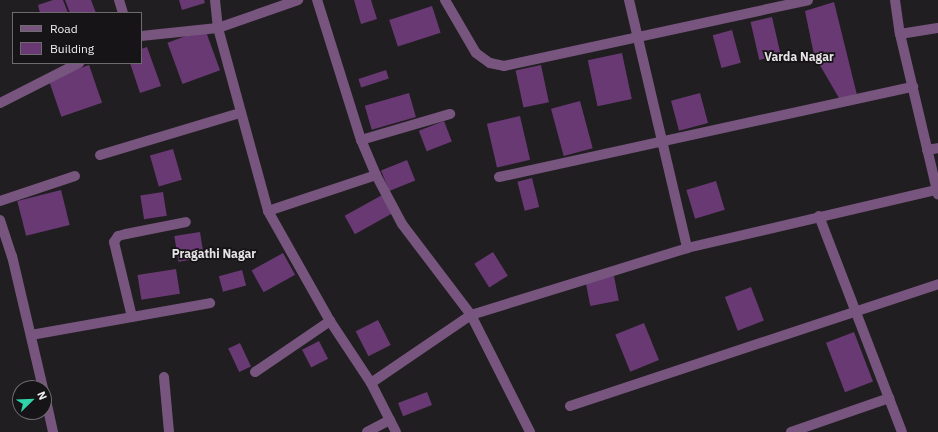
<!DOCTYPE html>
<html>
<head>
<meta charset="utf-8">
<style>
  body { margin:0 }
  #map { position:relative; width:938px; height:432px; overflow:hidden; background:#201e21; font-family:"IBM Plex Sans",sans-serif }
  div>[style] { position:absolute }
  .building>* { inset:0; background:#693973; transform-origin:0 0 }
  .street>* { height:10px; margin:-5px; padding:0 5px; transform-origin:5px; border-radius:5px; background:#77557e }
  span { translate:-50% -50%; white-space:nowrap; text-align:center; line-height:1.15; -webkit-text-stroke:3.5px #171417; paint-order:stroke }
  .neighbourhood-label { font-size:12px; color:#e6e3e7; font-weight:700 }
  .legend { position:absolute; left:12px; top:12px; width:130px; height:52px; box-sizing:border-box; background:#171417; border:1px solid #6d6b6d; margin:0; padding:5px 7px; list-style:none; font-size:12px; color:#eeedef }
  .legend li { display:flex; align-items:center; gap:8px; height:20px }
  .legend b { width:20px; border:1px solid #6d6b6d }
  .north { position:absolute; left:12px; top:380px; width:40px; height:40px; box-sizing:border-box; background:#171417; border:1px solid #6d6b6d; border-radius:50%; rotate:67deg; font-size:11px; font-weight:700; line-height:16px; text-align:center; color:#eeedef }
  .north::after { content:''; display:block; margin:auto; width:14px; height:18px; background:#30d4a9; clip-path:polygon(50% 0,100% 100%,50% 72%,0 100%) }
</style>
</head>
<body>
<div id="map">
  <div class="building">
    <div style="clip-path:polygon(53px 0,63px 0,68px 13px,40px 13px,38px 5px)"></div>
    <div style="clip-path:polygon(65px 0,91px 0,96px 13px,70px 13px)"></div>
    <div style="clip-path:polygon(179px 0,204px 0,205px 3px,182px 10px)"></div>
    <div style="clip-path:polygon(354px 0,371px 0,377px 19px,361px 24px)"></div>
    <div style="clip-path:polygon(834px 2px,857px 95px,839px 98px,814px 55px,805px 11px)"></div>
    <div style="left:432px;top:6px;width:28px;height:45px;rotate:72deg"></div>
    <div style="left:772px;top:17px;width:39px;height:22px;rotate:77deg"></div>
    <div style="left:205px;top:29px;width:44px;height:40px;rotate:70deg"></div>
    <div style="left:732px;top:30px;width:34px;height:20px;rotate:75deg"></div>
    <div style="clip-path:polygon(147px 47px,161px 86px,140px 93px,130px 63px,141px 63px,141px 49px)"></div>
    <div style="left:622px;top:53px;width:47px;height:35px;rotate:78deg"></div>
    <div style="left:89px;top:65px;width:40px;height:43px;rotate:71deg"></div>
    <div style="left:541px;top:65px;width:38px;height:26px;rotate:78deg"></div>
    <div style="left:386px;top:70px;width:9px;height:29px;rotate:72deg"></div>
    <div style="left:409px;top:93px;width:25px;height:46px;rotate:74deg"></div>
    <div style="left:700px;top:93px;width:31px;height:30px;rotate:75deg"></div>
    <div style="left:580px;top:101px;width:49px;height:30px;rotate:75deg"></div>
    <div style="left:520px;top:116px;width:45px;height:34px;rotate:77deg"></div>
    <div style="left:444px;top:121px;width:22px;height:27px;rotate:69deg"></div>
    <div style="left:173px;top:149px;width:32px;height:24px;rotate:74deg"></div>
    <div style="left:407px;top:160px;width:22px;height:28px;rotate:68deg"></div>
    <div style="left:532px;top:178px;width:30px;height:15px;rotate:76deg"></div>
    <div style="left:716px;top:181px;width:30px;height:31px;rotate:73deg"></div>
    <div style="left:61px;top:190px;width:36px;height:45px;rotate:76deg"></div>
    <div style="left:163px;top:192px;width:24px;height:23px;rotate:81deg"></div>
    <div style="left:384px;top:194px;width:21px;height:45px;rotate:61deg"></div>
    <div style="left:200px;top:232px;width:26px;height:26px;rotate:81deg"></div>
    <div style="left:493px;top:252px;width:28px;height:22px;rotate:58deg"></div>
    <div style="left:283px;top:253px;width:25px;height:36px;rotate:61deg"></div>
    <div style="left:176px;top:269px;width:25px;height:39px;rotate:81deg"></div>
    <div style="left:242px;top:270px;width:16px;height:24px;rotate:75deg"></div>
    <div style="left:614px;top:276px;width:25px;height:29px;rotate:79deg"></div>
    <div style="left:751px;top:287px;width:36px;height:28px;rotate:69deg"></div>
    <div style="left:378px;top:320px;width:28px;height:25px;rotate:63deg"></div>
    <div style="left:644px;top:323px;width:40px;height:31px;rotate:68deg"></div>
    <div style="left:854px;top:332px;width:53px;height:30px;rotate:69deg"></div>
    <div style="left:319px;top:341px;width:20px;height:19px;rotate:63deg"></div>
    <div style="left:240px;top:343px;width:26px;height:13px;rotate:65deg"></div>
    <div style="left:427px;top:392px;width:14px;height:31px;rotate:69deg"></div>
  </div>
  <div class="street">
    <div style="left:119px;top:0;width:14px;rotate:73deg"></div>
    <div style="left:215px;top:0;width:28px;rotate:84deg"></div>
    <div style="left:218px;top:28px;width:190px;rotate:74.7deg"></div>
    <div style="left:268px;top:211px;width:126px;rotate:60.6deg"></div>
    <div style="left:330px;top:321px;width:74px;rotate:56.5deg"></div>
    <div style="left:371px;top:383px;width:55px;rotate:63deg"></div>
    <div style="left:445px;top:0;width:61px;rotate:59.7deg"></div>
    <div style="left:476px;top:53px;width:17px;rotate:36deg"></div>
    <div style="left:490px;top:63px;width:14px;rotate:12deg"></div>
    <div style="left:504px;top:66px;width:311px;rotate:-12.2deg"></div>
    <div style="left:629px;top:0;width:255px;rotate:76.8deg"></div>
    <div style="left:895px;top:0;width:34px;rotate:82deg"></div>
    <div style="left:900px;top:34px;width:165px;rotate:76.7deg"></div>
    <div style="left:900px;top:34px;width:38px;rotate:-9deg"></div>
    <div style="left:141px;top:36px;width:77px;rotate:-5.9deg"></div>
    <div style="left:218px;top:28px;width:85px;rotate:-19.3deg"></div>
    <div style="left:0;top:103px;width:89px;rotate:-26.9deg"></div>
    <div style="left:361px;top:140px;width:93px;rotate:-16.3deg"></div>
    <div style="left:927px;top:150px;width:11px;rotate:-10deg"></div>
    <div style="left:100px;top:155px;width:146px;rotate:-16.7deg"></div>
    <div style="left:376px;top:175px;width:55px;rotate:62deg"></div>
    <div style="left:402px;top:224px;width:114px;rotate:52.8deg"></div>
    <div style="left:471px;top:315px;width:131px;rotate:63.2deg"></div>
    <div style="left:499px;top:177px;width:424px;rotate:-12.3deg"></div>
    <div style="left:0;top:201px;width:79px;rotate:-18.4deg"></div>
    <div style="left:268px;top:211px;width:114px;rotate:-18.4deg"></div>
    <div style="left:376px;top:175px;width:38px;rotate:-113deg"></div>
    <div style="left:361px;top:140px;width:147px;rotate:-107.4deg"></div>
    <div style="left:819px;top:216px;width:231px;rotate:69deg"></div>
    <div style="left:0;top:220px;width:38px;rotate:72deg"></div>
    <div style="left:12px;top:256px;width:136px;rotate:76.8deg"></div>
    <div style="left:132px;top:317px;width:77px;rotate:-103.5deg"></div>
    <div style="left:114px;top:242px;width:7px;rotate:-56deg"></div>
    <div style="left:118px;top:236px;width:8px;rotate:-14deg"></div>
    <div style="left:126px;top:234px;width:61px;rotate:-11.3deg"></div>
    <div style="left:31px;top:335px;width:182px;rotate:-10.1deg"></div>
    <div style="left:255px;top:372px;width:91px;rotate:-34.2deg"></div>
    <div style="left:164px;top:377px;width:55px;rotate:84.8deg"></div>
    <div style="left:371px;top:383px;width:121px;rotate:-34.2deg"></div>
    <div style="left:471px;top:315px;width:226px;rotate:-17.2deg"></div>
    <div style="left:687px;top:248px;width:256px;rotate:-13.1deg"></div>
    <div style="left:44px;top:391px;width:42px;rotate:77.6deg"></div>
    <div style="left:570px;top:406px;width:388px;rotate:-18.3deg"></div>
    <div style="left:367px;top:432px;width:26px;rotate:-28deg"></div>
    <div style="left:791px;top:432px;width:104px;rotate:-19.1deg"></div>
  </div>
  <div class="neighbourhood-label">
    <span style="left:799px;top:57px">Varda Nagar</span>
    <span style="left:214px;top:254px">Pragathi Nagar</span>
  </div>
  <ul class="legend">
  <li><b style="height:5px;background:#77557e"></b>Road</li>
  <li><b style="height:11px;background:#693973"></b>Building</li>
  </ul>
  <div class="north">N</div>
</div>
</body>
</html>
